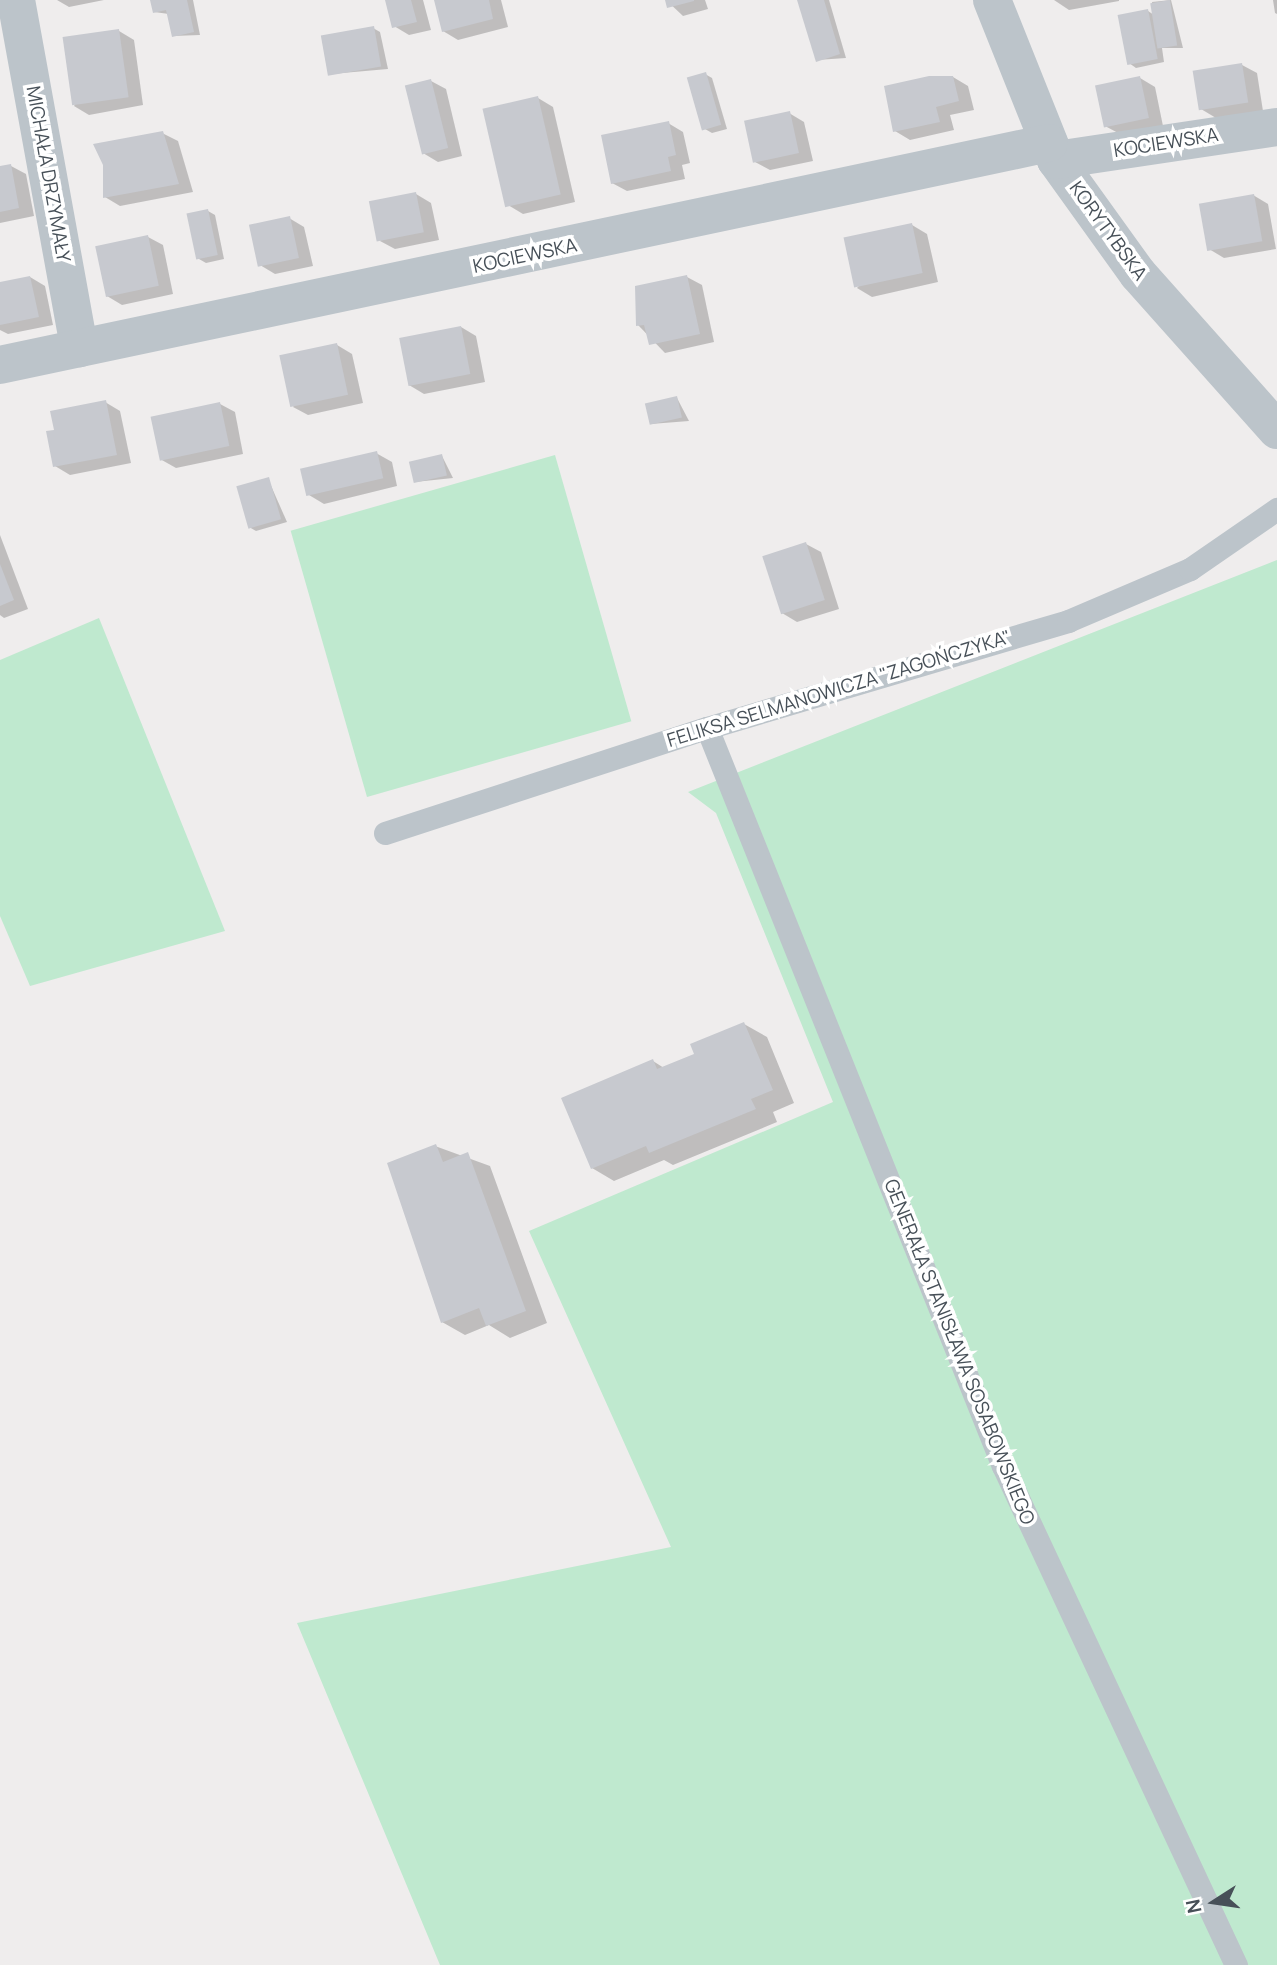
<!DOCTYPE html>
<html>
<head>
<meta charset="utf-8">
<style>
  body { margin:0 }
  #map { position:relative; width:1277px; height:1965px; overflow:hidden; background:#efeded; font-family:Manrope,sans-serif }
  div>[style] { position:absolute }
  .green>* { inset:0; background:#bfe9cf; transform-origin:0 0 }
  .shadow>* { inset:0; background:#0003 }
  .building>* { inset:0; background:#c7c9cf; transform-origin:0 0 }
  .service>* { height:23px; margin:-11.5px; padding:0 11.5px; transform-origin:11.5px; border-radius:11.5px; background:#bcc4ca }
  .minor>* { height:38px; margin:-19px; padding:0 19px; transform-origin:19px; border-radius:19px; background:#bcc4ca }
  span { translate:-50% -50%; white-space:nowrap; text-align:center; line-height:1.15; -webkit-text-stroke:7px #fff; paint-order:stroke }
  .street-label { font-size:19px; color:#475058 }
  .north { position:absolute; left:1179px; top:1867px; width:70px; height:70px; -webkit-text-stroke:5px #fff; paint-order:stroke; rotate:258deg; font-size:19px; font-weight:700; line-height:28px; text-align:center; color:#475058 }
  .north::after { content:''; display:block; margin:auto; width:24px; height:32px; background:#475058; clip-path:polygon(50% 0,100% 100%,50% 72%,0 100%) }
</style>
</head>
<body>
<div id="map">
  <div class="green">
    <div style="left:555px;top:455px;width:277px;height:275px;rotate:74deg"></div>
    <div style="clip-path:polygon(1277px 560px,1277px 1965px,440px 1965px,297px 1623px,671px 1547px,529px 1231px,833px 1102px,716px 813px,688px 792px)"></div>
    <div style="clip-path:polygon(99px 618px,225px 931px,30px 986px,0 916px,0 660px)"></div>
  </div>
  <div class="shadow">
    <div style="clip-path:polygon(57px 0,104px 0,69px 7px)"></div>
    <div style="clip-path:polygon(152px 0,193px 0,200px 35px,173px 36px,169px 14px,154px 12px)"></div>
    <div style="clip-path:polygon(387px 0,423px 0,431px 30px,409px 35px,394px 26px)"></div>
    <div style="clip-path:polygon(436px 0,501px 0,508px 27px,458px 40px,443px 31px)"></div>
    <div style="clip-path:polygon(666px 0,705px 0,708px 9px,683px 16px)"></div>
    <div style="clip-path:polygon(799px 0,829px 0,846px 58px,817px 60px)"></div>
    <div style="clip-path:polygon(1054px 0,1119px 0,1119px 1px,1069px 10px)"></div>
    <div style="clip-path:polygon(1171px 0,1183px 48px,1162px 48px,1164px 62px,1136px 68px,1129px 63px,1148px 11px,1154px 15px,1152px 2px)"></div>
    <div style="clip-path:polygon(1273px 0,1277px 0,1277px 14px,1275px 13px)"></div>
    <div style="clip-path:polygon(373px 28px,380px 32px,388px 69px,331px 74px)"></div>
    <div style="clip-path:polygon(119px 31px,134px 40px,143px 105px,89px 115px,74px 106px)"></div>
    <div style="clip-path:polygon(1242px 65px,1257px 73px,1263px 111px,1216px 118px,1201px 109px)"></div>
    <div style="clip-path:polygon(705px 74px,712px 78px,727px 129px,712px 133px,705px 129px)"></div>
    <div style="clip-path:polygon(953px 77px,968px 86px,974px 110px,950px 115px,954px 130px,910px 140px,895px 131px)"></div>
    <div style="clip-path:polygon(1140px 78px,1155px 87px,1163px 126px,1120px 134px,1105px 126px)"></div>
    <div style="clip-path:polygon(431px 81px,446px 89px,462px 156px,438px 162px,423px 153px)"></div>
    <div style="clip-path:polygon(538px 98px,553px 107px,575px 202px,523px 214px,508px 205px)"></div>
    <div style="clip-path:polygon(789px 113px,804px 122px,813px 161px,770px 170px,755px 162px)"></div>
    <div style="clip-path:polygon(668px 123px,683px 132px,690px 163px,682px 165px,685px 179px,627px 191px,612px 183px)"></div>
    <div style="clip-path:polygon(162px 133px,178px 141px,193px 192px,120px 206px,105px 197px)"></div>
    <div style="clip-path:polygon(11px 166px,26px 174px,34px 216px,0 223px,0 168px)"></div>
    <div style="clip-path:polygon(416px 194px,431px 203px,439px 240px,395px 249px,380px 241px)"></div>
    <div style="clip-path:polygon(1253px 195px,1268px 204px,1276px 249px,1224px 258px,1209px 249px)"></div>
    <div style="clip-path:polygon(208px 211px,215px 215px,224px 259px,206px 263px,199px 259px)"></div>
    <div style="clip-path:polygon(289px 218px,304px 227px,313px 266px,275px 274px,260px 265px)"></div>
    <div style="clip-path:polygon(912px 225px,927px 234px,938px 282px,872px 297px,857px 288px)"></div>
    <div style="clip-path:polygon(148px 237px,163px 245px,173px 294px,122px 305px,107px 296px)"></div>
    <div style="clip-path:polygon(30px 277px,45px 286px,53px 325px,8px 334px,0 330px,0 284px)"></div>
    <div style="clip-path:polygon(687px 277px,702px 285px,714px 342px,665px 353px,638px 325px)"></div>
    <div style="clip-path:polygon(461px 327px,476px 336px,485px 382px,424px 394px,409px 385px)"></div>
    <div style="clip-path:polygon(337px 345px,352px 354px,363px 403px,308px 415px,293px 407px)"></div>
    <div style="clip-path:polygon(677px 398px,689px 421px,651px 424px)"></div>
    <div style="clip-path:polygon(105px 402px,120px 411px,131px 463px,70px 475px,55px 466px,56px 431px)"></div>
    <div style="clip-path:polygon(220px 404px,235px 412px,243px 454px,176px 468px,160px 459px)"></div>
    <div style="clip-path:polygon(376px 453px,392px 462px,397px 486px,324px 504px,309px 495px)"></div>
    <div style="clip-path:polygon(442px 456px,453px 478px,415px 482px)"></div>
    <div style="clip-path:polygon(268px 479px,287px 522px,256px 531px,249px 527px)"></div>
    <div style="clip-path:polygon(0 535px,28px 609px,4px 618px,0 615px)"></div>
    <div style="clip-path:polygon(806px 544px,821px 552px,839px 609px,797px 622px,782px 613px)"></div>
    <div style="clip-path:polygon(744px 1024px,767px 1037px,794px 1103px,773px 1112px,777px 1122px,673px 1165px,664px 1160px,614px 1181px,592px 1168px,653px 1061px,664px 1068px,696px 1055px)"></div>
    <div style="clip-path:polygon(435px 1146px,490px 1166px,547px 1323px,510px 1338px,489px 1325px,465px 1335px,442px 1322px)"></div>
  </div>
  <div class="building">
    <div style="clip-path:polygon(150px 0,187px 0,194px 32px,172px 37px,166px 10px,153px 13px)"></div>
    <div style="clip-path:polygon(385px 0,411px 0,417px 22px,392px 28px)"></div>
    <div style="clip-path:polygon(434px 0,489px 0,493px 19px,442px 32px)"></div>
    <div style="clip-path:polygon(665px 0,694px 0,694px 1px,667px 8px)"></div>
    <div style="clip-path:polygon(797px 0,824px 0,840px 54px,816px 62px)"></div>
    <div style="left:1170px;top:0;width:46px;height:20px;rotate:81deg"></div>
    <div style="left:1148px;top:9px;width:51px;height:31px;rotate:79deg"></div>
    <div style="left:374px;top:26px;width:41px;height:54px;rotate:80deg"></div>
    <div style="left:119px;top:29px;width:69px;height:57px;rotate:82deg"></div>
    <div style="left:1242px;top:63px;width:40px;height:50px;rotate:81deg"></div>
    <div style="left:706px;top:72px;width:55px;height:20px;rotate:74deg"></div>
    <div style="clip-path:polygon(929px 76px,953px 76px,959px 101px,936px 107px,940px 122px,893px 132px,884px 86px)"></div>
    <div style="left:1140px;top:76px;width:43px;height:46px;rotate:78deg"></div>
    <div style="left:431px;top:79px;width:71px;height:27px;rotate:76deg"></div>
    <div style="left:538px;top:96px;width:101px;height:57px;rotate:77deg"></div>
    <div style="left:790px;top:111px;width:43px;height:47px;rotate:78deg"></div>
    <div style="clip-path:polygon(669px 121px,676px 155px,668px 157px,671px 171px,611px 184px,601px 135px)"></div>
    <div style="clip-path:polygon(163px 131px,179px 184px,103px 198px,103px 165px,93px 144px)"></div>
    <div style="clip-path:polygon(11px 164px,19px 208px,0 212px,0 166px)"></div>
    <div style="left:416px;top:192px;width:41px;height:48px;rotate:79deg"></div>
    <div style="left:1254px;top:194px;width:48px;height:56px;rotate:80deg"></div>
    <div style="left:208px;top:209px;width:47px;height:22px;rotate:78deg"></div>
    <div style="left:290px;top:216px;width:43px;height:42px;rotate:78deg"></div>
    <div style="left:912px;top:223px;width:51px;height:70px;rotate:78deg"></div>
    <div style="left:148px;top:235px;width:52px;height:54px;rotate:78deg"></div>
    <div style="clip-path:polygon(687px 275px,700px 334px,649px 345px,644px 325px,636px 326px,635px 286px)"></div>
    <div style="clip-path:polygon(30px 276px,39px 317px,0 325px,0 282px)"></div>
    <div style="left:461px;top:326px;width:49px;height:63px;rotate:79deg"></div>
    <div style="left:337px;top:343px;width:53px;height:59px;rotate:78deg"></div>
    <div style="left:677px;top:396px;width:22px;height:33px;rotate:77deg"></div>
    <div style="clip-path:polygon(106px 400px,117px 455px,53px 467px,46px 431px,54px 430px,50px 411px)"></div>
    <div style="left:220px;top:402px;width:45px;height:71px;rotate:78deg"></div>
    <div style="left:377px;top:451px;width:28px;height:79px;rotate:77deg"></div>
    <div style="left:442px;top:454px;width:22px;height:34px;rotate:77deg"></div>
    <div style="left:269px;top:477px;width:44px;height:34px;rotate:74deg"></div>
    <div style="left:806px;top:542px;width:61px;height:46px;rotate:72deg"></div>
    <div style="clip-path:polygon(0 564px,14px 600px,0 606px)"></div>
    <div style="clip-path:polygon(744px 1022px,773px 1090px,751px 1099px,756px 1109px,649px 1153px,646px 1146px,591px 1169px,561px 1098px,653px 1059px,657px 1069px,694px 1054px,690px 1044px)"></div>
    <div style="clip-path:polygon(436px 1144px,443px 1162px,468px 1152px,526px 1311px,486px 1326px,479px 1308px,441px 1323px,387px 1163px)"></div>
  </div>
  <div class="service">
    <div style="left:707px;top:728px;width:795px;rotate:68.15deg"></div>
    <div style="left:1003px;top:1466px;width:551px;rotate:64.97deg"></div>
    <div style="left:385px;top:833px;width:339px;rotate:-18.1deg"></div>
    <div style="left:707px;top:728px;width:377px;rotate:-16.5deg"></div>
    <div style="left:1068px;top:621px;width:133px;rotate:-23.1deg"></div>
    <div style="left:1190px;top:569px;width:106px;rotate:-34.6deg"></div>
  </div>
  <div class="minor">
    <div style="left:16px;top:0;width:354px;rotate:79.7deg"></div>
    <div style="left:992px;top:0;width:172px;rotate:68.2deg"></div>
    <div style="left:1056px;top:160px;width:140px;rotate:54.3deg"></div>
    <div style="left:1138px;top:274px;width:209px;rotate:48.3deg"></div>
    <div style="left:1056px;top:160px;width:223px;rotate:-8.5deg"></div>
    <div style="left:0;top:365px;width:1072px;rotate:-11.95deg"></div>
  </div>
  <div class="street-label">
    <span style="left:1166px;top:143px;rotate:-9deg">KOCIEWSKA</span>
    <span style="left:48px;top:174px;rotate:80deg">MICHAŁA DRZYMAŁY</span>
    <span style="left:1108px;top:231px;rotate:54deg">KORYTYBSKA</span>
    <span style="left:525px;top:256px;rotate:-12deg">KOCIEWSKA</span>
    <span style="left:839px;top:689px;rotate:-17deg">FELIKSA SELMANOWICZA "ZAGOŃCZYKA"</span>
    <span style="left:959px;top:1352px;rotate:68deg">GENERAŁA STANISŁAWA SOSABOWSKIEGO</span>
  </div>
  <div class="north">N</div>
</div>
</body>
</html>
